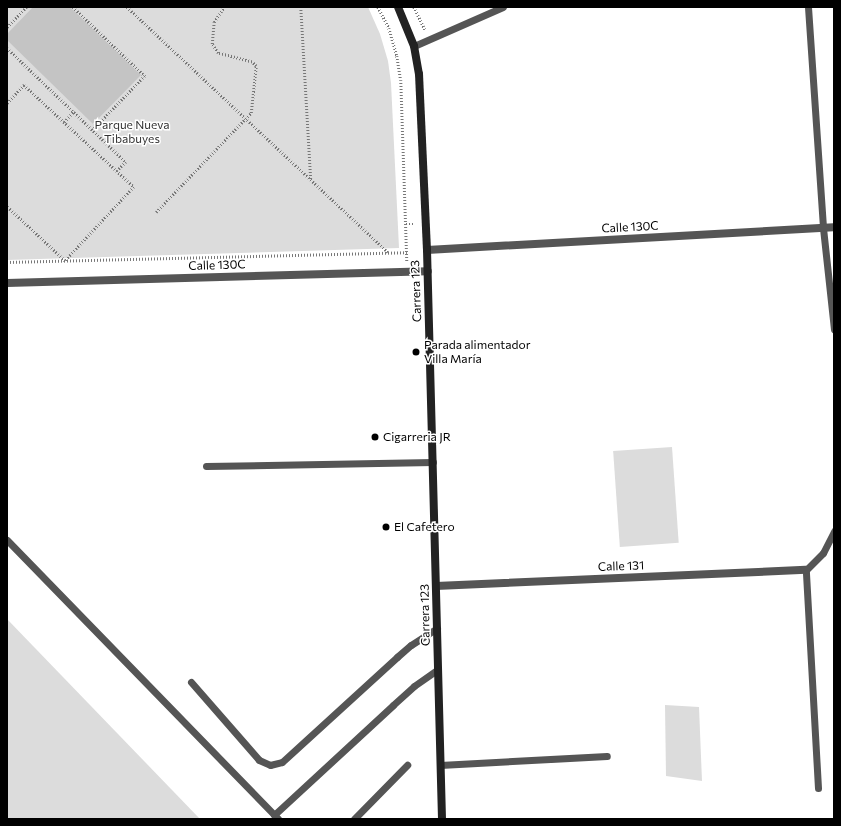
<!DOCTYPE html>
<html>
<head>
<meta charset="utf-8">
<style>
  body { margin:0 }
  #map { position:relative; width:841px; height:826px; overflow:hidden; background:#fff; font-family:Commissioner,sans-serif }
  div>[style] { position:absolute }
  .green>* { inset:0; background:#dcdcdc; transform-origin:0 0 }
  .building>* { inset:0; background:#c4c4c4 }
  .path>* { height:2.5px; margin-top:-1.25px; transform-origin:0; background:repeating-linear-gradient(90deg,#777 0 1px,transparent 0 3px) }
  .lane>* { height:7px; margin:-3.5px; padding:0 3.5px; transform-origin:3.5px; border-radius:3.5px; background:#555 }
  .street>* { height:8px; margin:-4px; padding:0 4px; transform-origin:4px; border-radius:4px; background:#555 }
  .secondary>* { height:8px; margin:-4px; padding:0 4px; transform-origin:4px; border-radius:4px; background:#222 }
  .dots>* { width:11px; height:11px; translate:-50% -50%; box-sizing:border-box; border:2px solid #fff; border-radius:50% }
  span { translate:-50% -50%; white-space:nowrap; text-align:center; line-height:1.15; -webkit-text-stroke:3px #fff; paint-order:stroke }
  .park-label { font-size:12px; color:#333 }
  .street-label { font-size:12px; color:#000 }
  .poi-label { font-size:12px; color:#000 }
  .left { translate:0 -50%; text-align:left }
  .frame { position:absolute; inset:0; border:8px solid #000; pointer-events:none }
</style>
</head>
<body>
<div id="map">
  <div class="green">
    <div style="clip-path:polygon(7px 7px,368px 7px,380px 34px,388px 61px,391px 83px,399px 248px,7px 260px)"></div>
    <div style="left:672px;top:447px;width:96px;height:59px;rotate:86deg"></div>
    <div style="clip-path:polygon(7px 619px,200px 819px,7px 819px)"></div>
    <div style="clip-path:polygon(665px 705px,699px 707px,702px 781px,666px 776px)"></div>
  </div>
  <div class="building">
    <div style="clip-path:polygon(33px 7px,70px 7px,141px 75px,93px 124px,7px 40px,7px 34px)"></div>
  </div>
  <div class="path">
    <div style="left:73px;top:7px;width:100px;rotate:43.8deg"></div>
    <div style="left:145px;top:76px;width:75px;rotate:133.9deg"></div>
    <div style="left:127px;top:7px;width:358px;rotate:43.2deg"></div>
    <div style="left:301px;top:7px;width:173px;rotate:86.7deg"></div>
    <div style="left:378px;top:7px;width:24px;rotate:62deg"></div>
    <div style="left:389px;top:28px;width:29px;rotate:74deg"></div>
    <div style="left:397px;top:56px;width:24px;rotate:81deg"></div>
    <div style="left:401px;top:80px;width:181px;rotate:88.1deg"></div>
    <div style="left:414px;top:7px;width:25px;rotate:64deg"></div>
    <div style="left:7px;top:27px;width:28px;rotate:-46deg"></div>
    <div style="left:7px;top:48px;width:165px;rotate:43.8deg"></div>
    <div style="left:126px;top:162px;width:13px;rotate:135deg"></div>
    <div style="left:7px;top:103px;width:25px;rotate:-47deg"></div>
    <div style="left:24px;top:85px;width:150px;rotate:42.8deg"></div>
    <div style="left:134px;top:187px;width:101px;rotate:133deg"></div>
    <div style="left:65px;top:261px;width:79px;rotate:-137deg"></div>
    <div style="left:64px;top:122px;width:15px;rotate:-48deg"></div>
    <div style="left:156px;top:212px;width:137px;rotate:-46.2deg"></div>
    <div style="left:251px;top:113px;width:47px;rotate:-83.9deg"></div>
    <div style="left:256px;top:66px;width:6px;rotate:-135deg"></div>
    <div style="left:252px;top:62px;width:35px;rotate:-165deg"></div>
    <div style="left:218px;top:53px;width:11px;rotate:-124deg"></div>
    <div style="left:212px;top:44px;width:22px;rotate:-85deg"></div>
    <div style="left:214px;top:22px;width:18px;rotate:-56deg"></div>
    <div style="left:406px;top:224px;width:9px"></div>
    <div style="left:7px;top:262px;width:400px;rotate:-1.4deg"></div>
  </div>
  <div class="lane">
    <div style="left:808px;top:7px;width:222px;rotate:86.1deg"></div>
    <div style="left:823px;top:228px;width:102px;rotate:83.8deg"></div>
    <div style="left:414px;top:46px;width:97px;rotate:-23.7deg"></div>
    <div style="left:206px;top:466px;width:227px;rotate:-1deg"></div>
    <div style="left:7px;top:540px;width:389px;rotate:45.8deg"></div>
    <div style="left:191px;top:682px;width:103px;rotate:48.9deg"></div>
    <div style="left:259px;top:760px;width:12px;rotate:24deg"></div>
    <div style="left:270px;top:765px;width:12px;rotate:-14deg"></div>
    <div style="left:282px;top:762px;width:156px;rotate:-42.4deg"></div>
    <div style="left:397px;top:657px;width:18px;rotate:-41deg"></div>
    <div style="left:411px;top:645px;width:31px;rotate:-33deg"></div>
    <div style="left:440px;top:765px;width:167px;rotate:-3.1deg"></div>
    <div style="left:818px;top:788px;width:218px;rotate:-93.2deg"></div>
    <div style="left:806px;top:570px;width:24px;rotate:-45deg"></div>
    <div style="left:823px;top:553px;width:25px;rotate:-63deg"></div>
    <div style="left:274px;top:815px;width:162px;rotate:-42.7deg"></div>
    <div style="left:393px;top:705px;width:28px;rotate:-42deg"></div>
    <div style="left:414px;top:686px;width:29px;rotate:-35deg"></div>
    <div style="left:354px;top:819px;width:76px;rotate:-45.5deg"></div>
  </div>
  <div class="street">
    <div style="left:427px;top:250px;width:407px;rotate:-3.2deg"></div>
    <div style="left:7px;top:283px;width:421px;rotate:-1.6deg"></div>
    <div style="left:436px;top:586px;width:370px;rotate:-2.5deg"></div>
  </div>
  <div class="secondary">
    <div style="left:398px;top:7px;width:42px;rotate:67.7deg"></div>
    <div style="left:414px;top:46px;width:28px;rotate:80deg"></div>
    <div style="left:419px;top:74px;width:176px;rotate:87.4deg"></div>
    <div style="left:427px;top:250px;width:569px;rotate:88.49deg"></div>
  </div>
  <div class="dots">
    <div style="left:416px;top:352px;background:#000"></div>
    <div style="left:375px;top:437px;background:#000"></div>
    <div style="left:386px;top:527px;background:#000"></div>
  </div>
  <div class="park-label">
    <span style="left:132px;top:132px">Parque Nueva<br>Tibabuyes</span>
  </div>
  <div class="street-label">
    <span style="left:630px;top:227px;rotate:-3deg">Calle 130C</span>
    <span style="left:217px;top:265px;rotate:-2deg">Calle 130C</span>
    <span style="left:416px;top:291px;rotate:-92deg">Carrera 123</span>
    <span style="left:621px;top:566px;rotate:-2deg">Calle 131</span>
    <span style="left:425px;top:615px;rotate:-91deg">Carrera 123</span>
  </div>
  <div class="poi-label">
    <span class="left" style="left:424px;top:352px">Parada alimentador<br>Villa María</span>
    <span class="left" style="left:383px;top:437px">Cigarreria JR</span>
    <span class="left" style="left:394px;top:527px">El Cafetero</span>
  </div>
  <div class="frame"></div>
</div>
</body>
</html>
